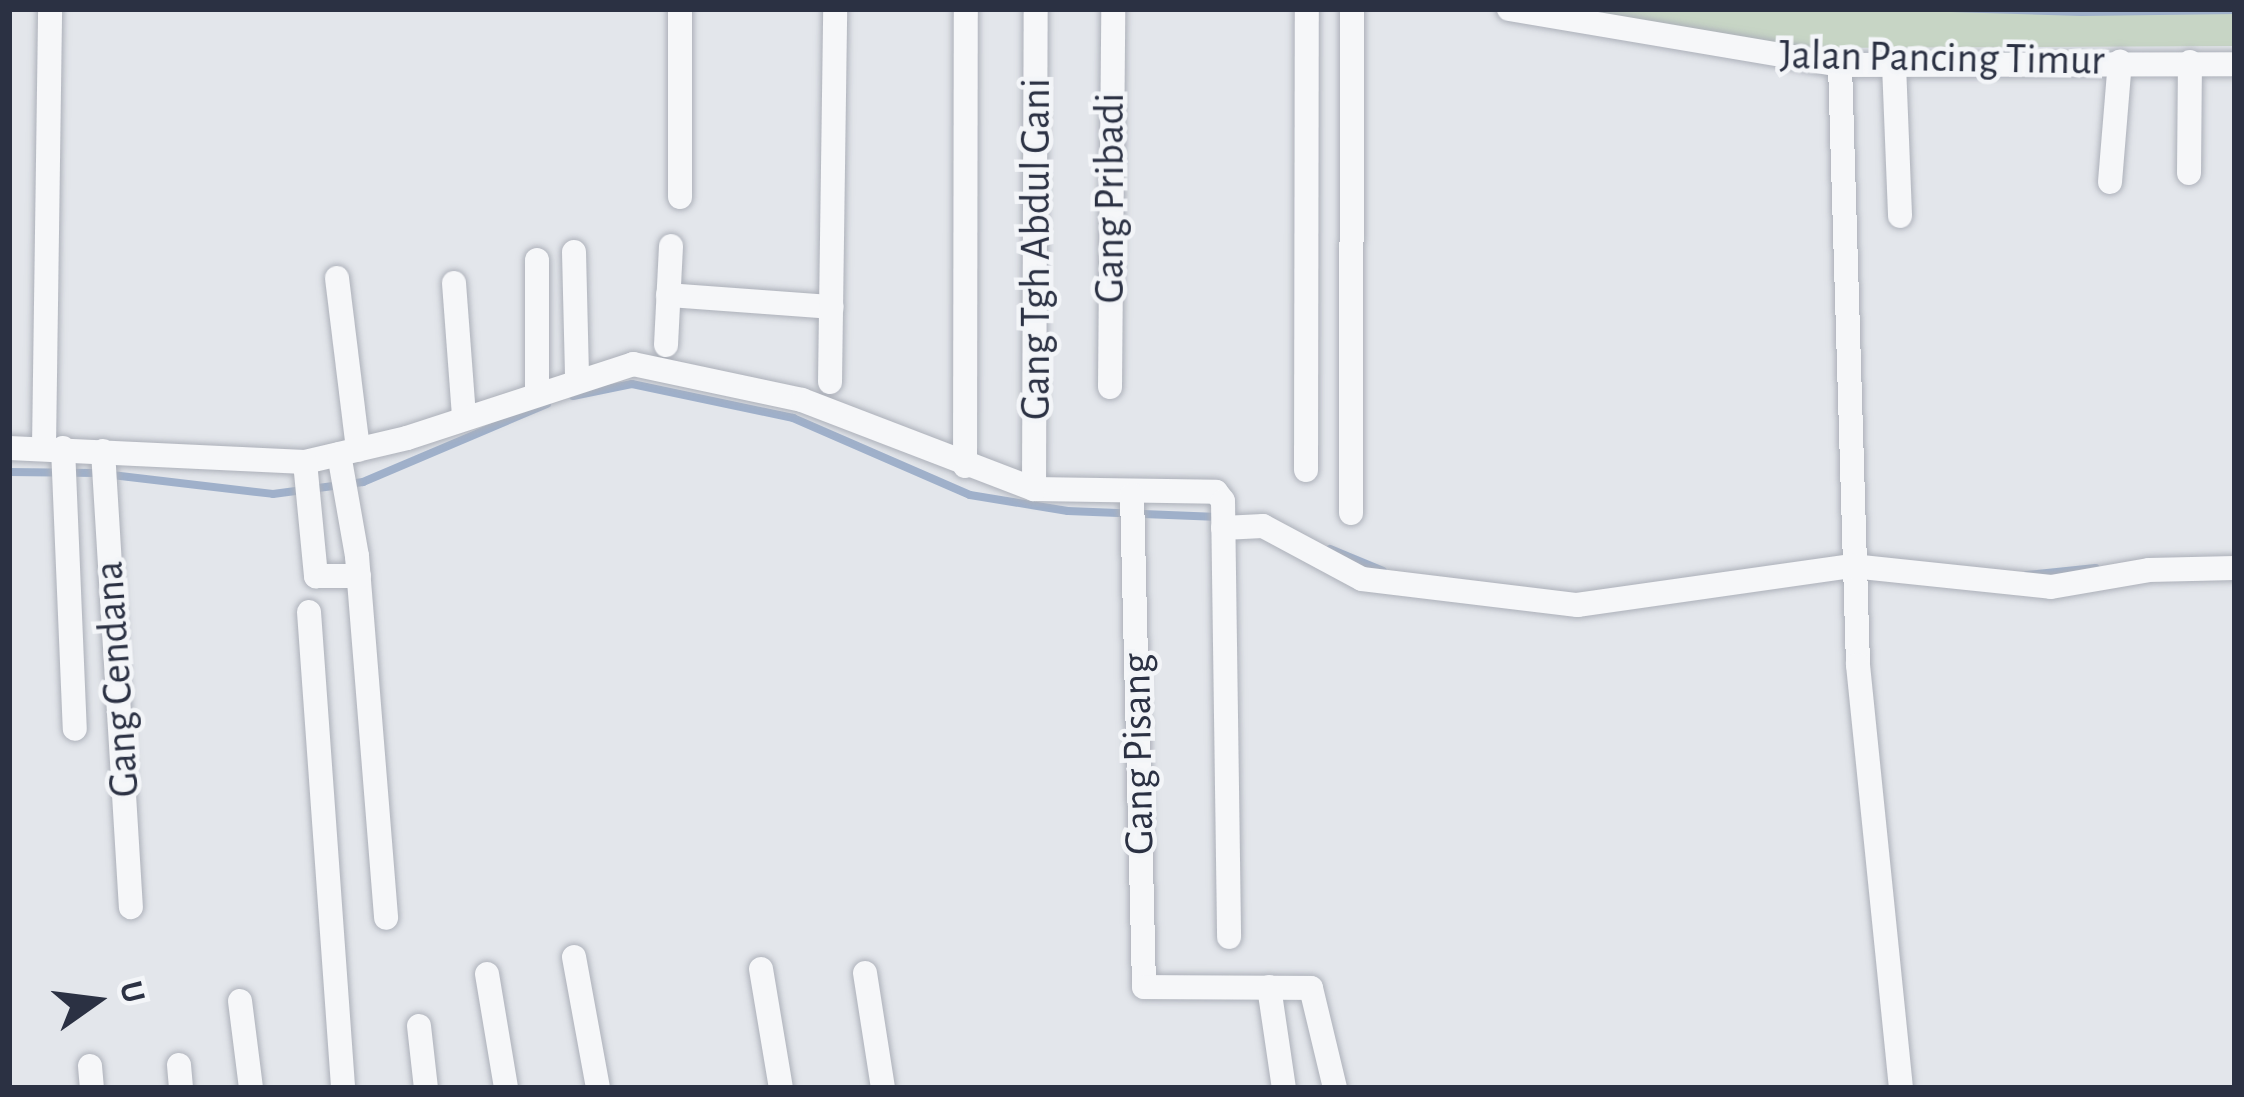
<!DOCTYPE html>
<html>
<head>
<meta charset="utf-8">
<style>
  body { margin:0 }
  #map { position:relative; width:2244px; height:1097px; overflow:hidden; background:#e3e6eb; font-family:"Alegreya Sans",sans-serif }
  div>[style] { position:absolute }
  .green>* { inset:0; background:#c7d5c5 }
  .water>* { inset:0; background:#9fb0ca }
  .stream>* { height:8px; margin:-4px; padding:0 4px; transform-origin:4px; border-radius:4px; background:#9fb0ca }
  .roads { filter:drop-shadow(0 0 3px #acb0b9) drop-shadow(0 0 3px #acb0b9) }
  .street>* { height:24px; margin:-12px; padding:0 12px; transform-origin:12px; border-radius:12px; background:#f6f7f9 }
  span { translate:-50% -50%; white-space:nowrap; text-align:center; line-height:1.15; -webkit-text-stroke:9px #f3f5f8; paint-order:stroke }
  .street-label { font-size:42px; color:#2b3143 }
  .frame { position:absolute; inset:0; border:12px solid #2b3143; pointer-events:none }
  .north { position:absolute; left:36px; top:941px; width:120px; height:120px; -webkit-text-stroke:9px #f3f5f8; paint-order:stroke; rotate:76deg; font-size:33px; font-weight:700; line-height:48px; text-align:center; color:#2b3143 }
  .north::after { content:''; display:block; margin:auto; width:42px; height:54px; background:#2b3143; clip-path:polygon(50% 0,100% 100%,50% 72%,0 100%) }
</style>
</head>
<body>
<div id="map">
  <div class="green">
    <div style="clip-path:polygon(1571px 9px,2235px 14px,2235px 46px,1796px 48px)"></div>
  </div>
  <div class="water">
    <div style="clip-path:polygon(1851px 9px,2235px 9px,2235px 14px,2081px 16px)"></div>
  </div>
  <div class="stream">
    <div style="left:573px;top:396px;width:60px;rotate:-11.5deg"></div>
    <div style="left:632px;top:384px;width:165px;rotate:11.9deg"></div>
    <div style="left:793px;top:418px;width:193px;rotate:23.5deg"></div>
    <div style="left:970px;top:495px;width:99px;rotate:9.3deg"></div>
    <div style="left:1068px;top:511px;width:151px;rotate:2.3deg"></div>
    <div style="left:9px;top:472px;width:88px;rotate:0.7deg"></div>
    <div style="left:112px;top:475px;width:162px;rotate:6.7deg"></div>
    <div style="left:273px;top:494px;width:91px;rotate:-7.6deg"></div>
    <div style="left:363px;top:482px;width:200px;rotate:-23deg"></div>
    <div style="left:1330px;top:549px;width:57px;rotate:22.5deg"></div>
    <div style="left:2027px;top:575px;width:69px;rotate:-5.8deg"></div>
  </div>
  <div class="roads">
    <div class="street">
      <div style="left:1509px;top:9px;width:336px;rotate:9.6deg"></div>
      <div style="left:1840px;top:65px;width:395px;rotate:-0.1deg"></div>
      <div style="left:1840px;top:65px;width:600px;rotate:88.28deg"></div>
      <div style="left:1858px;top:665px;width:425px;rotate:84.2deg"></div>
      <div style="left:1894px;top:65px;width:151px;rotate:87.7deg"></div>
      <div style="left:2189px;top:173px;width:111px;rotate:-89.5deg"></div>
      <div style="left:2110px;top:182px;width:121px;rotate:-85.3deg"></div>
      <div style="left:680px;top:197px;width:188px;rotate:-90deg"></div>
      <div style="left:574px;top:252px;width:127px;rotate:88.6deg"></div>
      <div style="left:537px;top:260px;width:131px;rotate:90deg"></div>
      <div style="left:337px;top:278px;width:173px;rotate:83deg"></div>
      <div style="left:454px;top:283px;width:132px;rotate:85.7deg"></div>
      <div style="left:668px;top:295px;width:164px;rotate:4.2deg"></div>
      <div style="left:666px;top:345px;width:99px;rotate:-87.1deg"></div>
      <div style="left:830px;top:382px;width:373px;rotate:-89.2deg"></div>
      <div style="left:1110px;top:387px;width:378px;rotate:-89.5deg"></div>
      <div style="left:44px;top:447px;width:438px;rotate:-89.2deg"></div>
      <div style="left:9px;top:448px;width:296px;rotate:2.7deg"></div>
      <div style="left:305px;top:462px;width:105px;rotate:-13.2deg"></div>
      <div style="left:407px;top:438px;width:238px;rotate:-18.1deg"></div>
      <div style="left:633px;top:364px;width:173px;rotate:12deg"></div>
      <div style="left:802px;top:400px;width:248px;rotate:21deg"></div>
      <div style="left:1034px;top:489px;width:182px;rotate:0.9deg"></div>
      <div style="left:1216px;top:492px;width:11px;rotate:52deg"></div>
      <div style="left:1223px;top:501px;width:436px;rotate:89.2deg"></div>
      <div style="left:63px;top:448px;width:281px;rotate:87.6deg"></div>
      <div style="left:103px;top:451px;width:457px;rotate:86.5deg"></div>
      <div style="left:339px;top:454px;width:104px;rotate:80deg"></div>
      <div style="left:357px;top:556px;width:363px;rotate:85.4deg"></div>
      <div style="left:305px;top:462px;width:115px;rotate:84.5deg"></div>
      <div style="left:316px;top:576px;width:43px"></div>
      <div style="left:965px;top:466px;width:457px;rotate:-89.9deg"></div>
      <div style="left:1306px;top:470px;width:461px;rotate:-89.9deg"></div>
      <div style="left:1034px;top:489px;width:480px;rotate:-89.8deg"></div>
      <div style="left:1132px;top:495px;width:492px;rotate:88.6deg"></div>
      <div style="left:1144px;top:987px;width:167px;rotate:0.3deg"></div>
      <div style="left:1311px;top:988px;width:103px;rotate:76.5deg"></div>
      <div style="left:1351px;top:513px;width:504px;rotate:-89.89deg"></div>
      <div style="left:1223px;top:528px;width:40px;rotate:-2.9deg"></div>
      <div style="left:1263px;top:526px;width:112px;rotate:28.2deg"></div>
      <div style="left:1362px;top:579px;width:217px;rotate:6.9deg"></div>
      <div style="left:1577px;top:605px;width:278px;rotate:-8.1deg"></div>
      <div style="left:1852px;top:566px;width:200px;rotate:6deg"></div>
      <div style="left:2051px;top:587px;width:99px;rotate:-9.8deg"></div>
      <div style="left:2149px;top:570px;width:86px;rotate:-1.3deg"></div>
      <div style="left:309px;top:612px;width:477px;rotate:85.9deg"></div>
      <div style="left:574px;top:957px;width:133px;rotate:79.6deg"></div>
      <div style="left:761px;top:969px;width:121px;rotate:80.5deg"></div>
      <div style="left:865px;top:973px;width:116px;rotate:81.1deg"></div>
      <div style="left:487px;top:974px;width:116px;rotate:80.5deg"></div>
      <div style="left:1269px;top:987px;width:102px;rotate:81.6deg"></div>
      <div style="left:240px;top:1001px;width:88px;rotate:82.8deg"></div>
      <div style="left:419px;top:1026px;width:62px;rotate:83.6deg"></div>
      <div style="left:179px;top:1065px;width:23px;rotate:85deg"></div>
      <div style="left:90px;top:1066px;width:22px;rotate:85deg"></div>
    </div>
  </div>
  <div class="street-label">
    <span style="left:1942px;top:58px;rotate:1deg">Jalan Pancing Timur</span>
    <span style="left:1110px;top:198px;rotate:-90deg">Gang Pribadi</span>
    <span style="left:1036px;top:249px;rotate:-90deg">Gang Tgh Abdul Gani</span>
    <span style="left:117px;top:679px;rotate:-94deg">Gang Cendana</span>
    <span style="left:1138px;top:754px;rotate:-91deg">Gang Pisang</span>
  </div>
  <div class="frame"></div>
  <div class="north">U</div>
</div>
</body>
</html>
